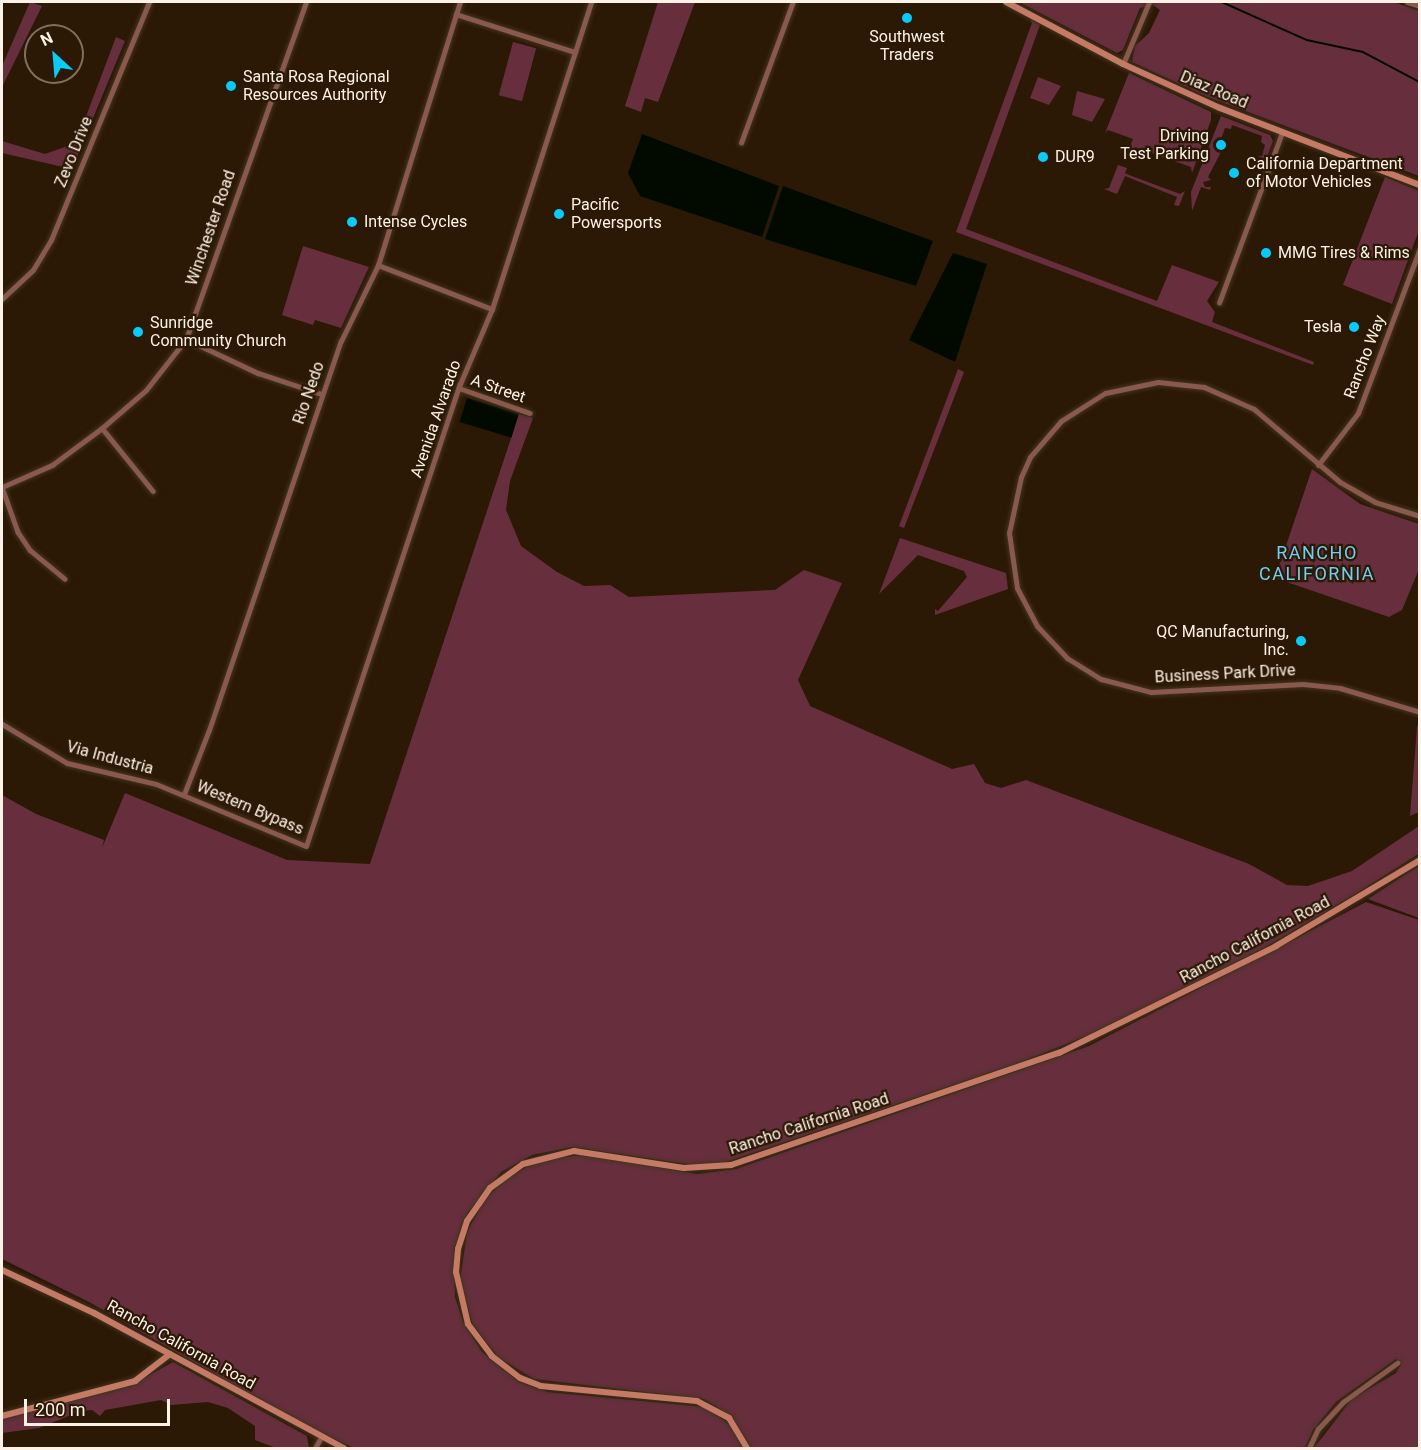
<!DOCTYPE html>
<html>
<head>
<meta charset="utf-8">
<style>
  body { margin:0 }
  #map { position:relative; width:1421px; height:1450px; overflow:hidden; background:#2b1905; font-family:Roboto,sans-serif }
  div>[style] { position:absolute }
  .green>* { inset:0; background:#672f3e; transform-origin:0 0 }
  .water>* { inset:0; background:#020a00; transform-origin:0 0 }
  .stream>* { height:1.5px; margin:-0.75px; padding:0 0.75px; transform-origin:0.75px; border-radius:0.75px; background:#020a00 }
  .roads { filter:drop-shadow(0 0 2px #443320) drop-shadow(0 0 2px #443320) }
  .minor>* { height:4.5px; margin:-2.25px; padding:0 2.25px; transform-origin:2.25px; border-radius:2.25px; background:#88594c }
  .tertiary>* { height:5px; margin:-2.5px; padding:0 2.5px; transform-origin:2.5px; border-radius:2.5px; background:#88594c }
  .secondary>* { height:6px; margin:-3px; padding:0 3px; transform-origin:3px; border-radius:3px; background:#c47a65 }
  .dots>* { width:16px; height:16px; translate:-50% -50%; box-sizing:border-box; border:3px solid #2b1905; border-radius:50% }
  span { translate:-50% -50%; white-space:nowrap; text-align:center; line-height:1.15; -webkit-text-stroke:4.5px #2b1905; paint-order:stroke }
  .poi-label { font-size:16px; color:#fef1e5 }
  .left { translate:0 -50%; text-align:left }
  .right { translate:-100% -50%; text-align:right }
  .street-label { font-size:16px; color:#fef1e5 }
  .neighbourhood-label { font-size:18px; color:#70ceee; letter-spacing:1.5px }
  .frame { position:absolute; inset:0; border:3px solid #fef1e5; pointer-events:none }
  .north { position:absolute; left:24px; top:24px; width:60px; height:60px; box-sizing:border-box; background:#2b1905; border:2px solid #7f6f5f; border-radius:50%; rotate:334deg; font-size:16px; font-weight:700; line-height:24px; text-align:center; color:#fef1e5 }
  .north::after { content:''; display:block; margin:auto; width:21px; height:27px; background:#08cbf9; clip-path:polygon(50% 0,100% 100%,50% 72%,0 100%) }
  .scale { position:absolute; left:24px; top:1399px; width:146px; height:27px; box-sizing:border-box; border:3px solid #fef1e5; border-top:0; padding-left:8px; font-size:18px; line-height:21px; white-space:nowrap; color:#fef1e5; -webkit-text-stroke:4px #2b1905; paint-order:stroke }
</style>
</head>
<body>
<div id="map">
  <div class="green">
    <div style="clip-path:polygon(30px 2px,42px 6px,2px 87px,2px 66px)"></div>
    <div style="clip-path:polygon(658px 2px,695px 2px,658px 102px,645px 98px,641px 112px,625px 106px)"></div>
    <div style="clip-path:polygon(1019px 2px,1394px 2px,1419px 11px,1419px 176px,1208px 97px,1132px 62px,1135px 46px,1149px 33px,1160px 10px,1153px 5px,1140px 8px,1123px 50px,1117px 53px)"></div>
    <div style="clip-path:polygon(1030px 19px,1040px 25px,966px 229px,1157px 301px,1172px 265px,1219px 282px,1207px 301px,1215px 312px,1212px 322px,1314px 362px,1313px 365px,956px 232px,1032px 23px)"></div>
    <div style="clip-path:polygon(116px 37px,125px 41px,72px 169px,2px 153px,2px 141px,45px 154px,76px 143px)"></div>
    <div style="left:513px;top:42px;width:24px;height:55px;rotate:15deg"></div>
    <div style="clip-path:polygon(1129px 73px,1211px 112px,1211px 120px,1192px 173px,1191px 167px,1135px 147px,1133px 151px,1129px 149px,1133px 139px,1108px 130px,1105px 133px)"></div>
    <div style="clip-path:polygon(1038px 77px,1061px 86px,1049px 105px,1030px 98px)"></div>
    <div style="clip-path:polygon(1077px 91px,1105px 99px,1092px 122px,1072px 115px)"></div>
    <div style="clip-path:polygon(1221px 116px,1270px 135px,1273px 141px,1267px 157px,1263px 158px,1258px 156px,1262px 156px,1265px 145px,1261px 142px,1262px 136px,1232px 125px,1231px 129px,1225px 128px,1217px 150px,1221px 152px,1208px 177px,1211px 180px,1203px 182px,1205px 187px,1211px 187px,1210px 190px,1201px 187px,1192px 211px,1191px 192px)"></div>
    <div style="clip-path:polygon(1118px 165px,1127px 168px,1125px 173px,1129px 175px,1180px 194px,1185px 191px,1179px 206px,1174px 205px,1177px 197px,1125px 176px,1117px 194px,1104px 189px,1109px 188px)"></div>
    <div style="clip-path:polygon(1385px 177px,1419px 191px,1419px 230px,1392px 304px,1343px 285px)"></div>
    <div style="clip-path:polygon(303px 246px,369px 267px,341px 328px,315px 320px,313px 325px,282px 315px)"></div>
    <div style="clip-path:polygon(958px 369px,964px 372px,904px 528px,899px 526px)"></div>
    <div style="clip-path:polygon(519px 414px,533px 418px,510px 481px,506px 510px,521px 546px,557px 572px,584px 586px,610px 585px,629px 597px,775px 590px,804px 570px,842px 583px,798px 680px,810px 706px,952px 769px,974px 764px,985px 783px,1001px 788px,1026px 780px,1249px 864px,1287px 885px,1308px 886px,1352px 871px,1419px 826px,1420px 853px,1360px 891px,1264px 948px,1091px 1034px,1021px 1062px,720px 1164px,694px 1165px,573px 1147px,532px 1155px,501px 1172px,468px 1212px,454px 1249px,455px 1297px,463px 1322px,482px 1352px,519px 1382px,547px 1392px,704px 1407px,729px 1424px,743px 1448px,354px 1448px,300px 1423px,89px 1302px,2px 1259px,2px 795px,36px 814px,104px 840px,102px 848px,125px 793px,287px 860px,370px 864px)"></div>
    <div style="clip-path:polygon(1312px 469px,1360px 504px,1419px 524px,1419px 569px,1402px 610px,1389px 617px,1275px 578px)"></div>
    <div style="clip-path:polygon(900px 538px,1006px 573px,1008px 589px,935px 615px,935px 609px,938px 611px,967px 577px,964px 571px,918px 555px,879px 594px)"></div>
    <div style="clip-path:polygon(1419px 723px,1419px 812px,1410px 816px,1417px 727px)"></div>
    <div style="clip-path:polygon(1419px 866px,1419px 918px,1368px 899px,1397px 880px)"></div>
    <div style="clip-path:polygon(1366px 902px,1419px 920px,1419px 1448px,1314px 1448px,1352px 1399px,1396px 1373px,1401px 1364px,1396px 1359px,1336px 1402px,1313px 1430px,1305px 1448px,750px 1448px,730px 1415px,704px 1399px,534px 1379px,498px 1357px,473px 1325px,460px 1281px,467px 1232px,484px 1201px,502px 1182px,538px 1160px,582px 1155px,697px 1174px,736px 1169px,1089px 1046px)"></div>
    <div style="clip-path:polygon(173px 1362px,307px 1436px,309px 1448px,276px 1448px,255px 1440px,255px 1426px,228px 1408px,208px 1402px,171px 1405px,161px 1400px,105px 1410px,100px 1416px,92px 1410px,81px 1411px,39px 1428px,2px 1433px,2px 1419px,130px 1386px)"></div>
  </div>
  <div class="water">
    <div style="clip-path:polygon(642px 134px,779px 186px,762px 237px,640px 196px,628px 173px)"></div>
    <div style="clip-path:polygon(783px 186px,933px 241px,916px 286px,765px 239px)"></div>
    <div style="clip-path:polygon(953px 253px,987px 264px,955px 362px,909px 340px)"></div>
    <div style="left:467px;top:398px;width:54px;height:25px;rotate:17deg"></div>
  </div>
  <div class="stream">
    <div style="left:1222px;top:2px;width:93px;rotate:24.1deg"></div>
    <div style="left:1307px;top:40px;width:57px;rotate:12.1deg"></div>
    <div style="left:1363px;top:52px;width:64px;rotate:27.8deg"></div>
  </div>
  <div class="roads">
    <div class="minor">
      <div style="left:456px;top:14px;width:125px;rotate:17.7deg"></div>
      <div style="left:741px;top:143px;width:150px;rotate:-69.8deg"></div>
      <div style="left:378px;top:265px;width:122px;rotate:21.1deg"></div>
      <div style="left:2px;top:299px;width:42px;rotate:-43.1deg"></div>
      <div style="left:33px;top:270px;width:35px;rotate:-59deg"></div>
      <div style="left:51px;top:240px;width:257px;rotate:-67.6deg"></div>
      <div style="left:1219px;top:303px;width:181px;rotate:-69.7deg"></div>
      <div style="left:186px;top:339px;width:80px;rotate:25.3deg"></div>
      <div style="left:258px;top:373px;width:67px;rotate:18.2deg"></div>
      <div style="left:459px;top:388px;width:75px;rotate:19.4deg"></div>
      <div style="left:102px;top:428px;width:81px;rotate:51deg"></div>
      <div style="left:2px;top:487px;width:48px;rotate:70.4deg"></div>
      <div style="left:18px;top:532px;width:22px;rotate:56deg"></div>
      <div style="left:30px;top:550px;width:45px;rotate:39.6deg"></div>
      <div style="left:1309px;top:1448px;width:21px;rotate:-65deg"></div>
      <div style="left:1318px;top:1429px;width:37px;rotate:-47deg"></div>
      <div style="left:1343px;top:1402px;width:67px;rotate:-35.8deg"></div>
    </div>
    <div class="tertiary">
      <div style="left:1407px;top:2px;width:14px;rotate:17deg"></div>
      <div style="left:1123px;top:64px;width:67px;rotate:-67.2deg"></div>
      <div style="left:1318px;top:465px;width:66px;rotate:-52.4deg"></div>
      <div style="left:1358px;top:413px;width:176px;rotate:-69.4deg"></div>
      <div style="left:2px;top:487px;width:55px;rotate:-23.7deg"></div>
      <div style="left:52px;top:465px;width:62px;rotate:-36.5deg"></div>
      <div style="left:102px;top:428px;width:58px;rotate:-40.8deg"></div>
      <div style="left:146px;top:390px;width:65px;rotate:-51.9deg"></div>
      <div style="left:186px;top:339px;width:358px;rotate:-70.4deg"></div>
      <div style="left:1420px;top:516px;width:47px;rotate:-162.7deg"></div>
      <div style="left:1375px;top:502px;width:40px;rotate:-150.3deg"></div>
      <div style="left:1340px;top:482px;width:113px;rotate:-139.7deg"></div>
      <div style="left:1254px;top:409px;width:55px;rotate:-156.3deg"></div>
      <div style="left:1204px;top:387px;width:46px;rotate:-173.8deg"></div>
      <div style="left:1158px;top:382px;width:54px;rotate:168.3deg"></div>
      <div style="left:1105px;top:393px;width:52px;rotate:147.5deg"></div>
      <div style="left:1061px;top:421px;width:48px;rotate:130.7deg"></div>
      <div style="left:1030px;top:457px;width:22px;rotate:114deg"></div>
      <div style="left:1021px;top:477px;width:57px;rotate:102.1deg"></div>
      <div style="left:1009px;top:533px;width:56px;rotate:81.7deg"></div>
      <div style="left:1017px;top:588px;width:43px;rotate:62.2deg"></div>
      <div style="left:1037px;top:626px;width:44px;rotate:46.8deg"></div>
      <div style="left:1067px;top:658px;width:40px;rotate:32deg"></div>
      <div style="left:1101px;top:679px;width:52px;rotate:14.6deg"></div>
      <div style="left:1151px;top:692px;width:152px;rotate:-3deg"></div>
      <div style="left:1303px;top:684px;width:37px;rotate:6deg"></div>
      <div style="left:1340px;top:688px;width:84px;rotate:16.7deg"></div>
      <div style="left:2px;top:724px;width:76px;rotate:31deg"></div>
      <div style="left:67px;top:763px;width:91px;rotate:13.3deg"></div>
      <div style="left:156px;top:784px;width:162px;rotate:22.5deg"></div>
      <div style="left:306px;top:846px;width:487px;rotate:-71.6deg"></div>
      <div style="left:460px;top:384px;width:82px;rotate:-66.9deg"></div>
      <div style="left:492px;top:309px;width:323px;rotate:-72.1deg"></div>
      <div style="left:184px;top:794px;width:69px;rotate:-68.7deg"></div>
      <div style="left:209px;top:730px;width:411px;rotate:-71.3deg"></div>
      <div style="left:341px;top:341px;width:85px;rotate:-64deg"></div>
      <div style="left:378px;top:265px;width:275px;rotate:-72.7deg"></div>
      <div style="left:315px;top:1448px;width:10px;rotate:-61deg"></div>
    </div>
    <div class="secondary">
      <div style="left:1006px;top:2px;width:132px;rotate:27.9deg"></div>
      <div style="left:1123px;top:64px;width:107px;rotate:24.4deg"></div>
      <div style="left:1220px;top:108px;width:214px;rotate:21.1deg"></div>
      <div style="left:2px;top:1270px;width:102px;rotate:25.1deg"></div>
      <div style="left:94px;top:1313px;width:284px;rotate:28.4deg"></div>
      <div style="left:2px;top:1416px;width:138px;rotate:-14.7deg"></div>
      <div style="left:135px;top:1381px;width:44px;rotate:-37.6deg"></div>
      <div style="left:747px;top:1448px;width:35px;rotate:-121deg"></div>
      <div style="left:729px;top:1418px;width:36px;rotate:-152deg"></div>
      <div style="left:697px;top:1401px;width:157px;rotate:-174.5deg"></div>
      <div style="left:541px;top:1386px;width:22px;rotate:-159deg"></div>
      <div style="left:520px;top:1378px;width:36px;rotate:-142deg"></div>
      <div style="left:492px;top:1356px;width:40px;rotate:-127deg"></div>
      <div style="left:468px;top:1324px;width:53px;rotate:-103deg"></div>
      <div style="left:456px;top:1272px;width:23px;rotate:-85deg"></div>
      <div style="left:458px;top:1249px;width:29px;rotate:-72deg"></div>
      <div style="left:467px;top:1221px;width:40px;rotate:-55.1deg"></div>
      <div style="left:490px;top:1188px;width:41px;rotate:-36deg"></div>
      <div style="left:523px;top:1164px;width:53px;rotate:-14.3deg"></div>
      <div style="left:574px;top:1151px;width:111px;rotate:8.8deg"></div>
      <div style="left:684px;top:1168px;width:47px;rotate:-3.7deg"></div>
      <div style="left:731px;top:1165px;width:347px;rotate:-18.9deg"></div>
      <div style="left:1059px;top:1053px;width:242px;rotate:-26.2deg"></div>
      <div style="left:1276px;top:946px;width:168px;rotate:-30.8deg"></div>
    </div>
  </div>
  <div class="dots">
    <div style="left:907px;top:18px;background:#08cbf9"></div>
    <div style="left:231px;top:86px;background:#08cbf9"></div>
    <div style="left:1221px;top:145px;background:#08cbf9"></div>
    <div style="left:1043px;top:157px;background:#08cbf9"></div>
    <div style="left:1234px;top:173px;background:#08cbf9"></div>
    <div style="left:559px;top:214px;background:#08cbf9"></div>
    <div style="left:352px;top:222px;background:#08cbf9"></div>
    <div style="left:1266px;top:253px;background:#08cbf9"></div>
    <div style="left:1354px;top:327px;background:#08cbf9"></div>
    <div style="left:138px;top:332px;background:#08cbf9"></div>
    <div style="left:1301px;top:641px;background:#08cbf9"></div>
  </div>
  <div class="poi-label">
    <span style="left:907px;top:46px">Southwest<br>Traders</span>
    <span class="left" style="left:243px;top:86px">Santa Rosa Regional<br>Resources Authority</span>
    <span class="right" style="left:1209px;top:145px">Driving<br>Test Parking</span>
    <span class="left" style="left:1055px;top:157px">DUR9</span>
    <span class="left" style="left:1246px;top:173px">California Department<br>of Motor Vehicles</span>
    <span class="left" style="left:571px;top:214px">Pacific<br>Powersports</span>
    <span class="left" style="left:364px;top:222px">Intense Cycles</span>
    <span class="left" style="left:1278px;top:253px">MMG Tires &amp; Rims</span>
    <span class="left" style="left:150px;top:332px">Sunridge<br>Community Church</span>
    <span class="right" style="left:1342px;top:327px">Tesla</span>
    <span class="right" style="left:1289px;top:641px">QC Manufacturing,<br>Inc.</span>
  </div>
  <div class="street-label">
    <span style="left:1214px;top:90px;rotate:23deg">Diaz Road</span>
    <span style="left:74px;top:152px;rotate:-68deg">Zevo Drive</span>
    <span style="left:211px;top:228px;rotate:-71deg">Winchester Road</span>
    <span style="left:1365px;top:357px;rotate:-69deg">Rancho Way</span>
    <span style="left:498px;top:389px;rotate:19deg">A Street</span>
    <span style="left:309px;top:393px;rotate:-71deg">Rio Nedo</span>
    <span style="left:436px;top:419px;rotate:-71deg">Avenida Alvarado</span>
    <span style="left:1225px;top:674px;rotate:-3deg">Business Park Drive</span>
    <span style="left:110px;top:758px;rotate:15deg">Via Industria</span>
    <span style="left:250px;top:808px;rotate:23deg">Western Bypass</span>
    <span style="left:1255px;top:940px;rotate:-28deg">Rancho California Road</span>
    <span style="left:809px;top:1124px;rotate:-18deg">Rancho California Road</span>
    <span style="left:181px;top:1345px;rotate:29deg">Rancho California Road</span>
  </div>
  <div class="neighbourhood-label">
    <span style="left:1317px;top:564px">RANCHO<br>CALIFORNIA</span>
  </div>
  <div class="frame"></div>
  <div class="north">N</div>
  <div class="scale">200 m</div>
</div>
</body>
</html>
